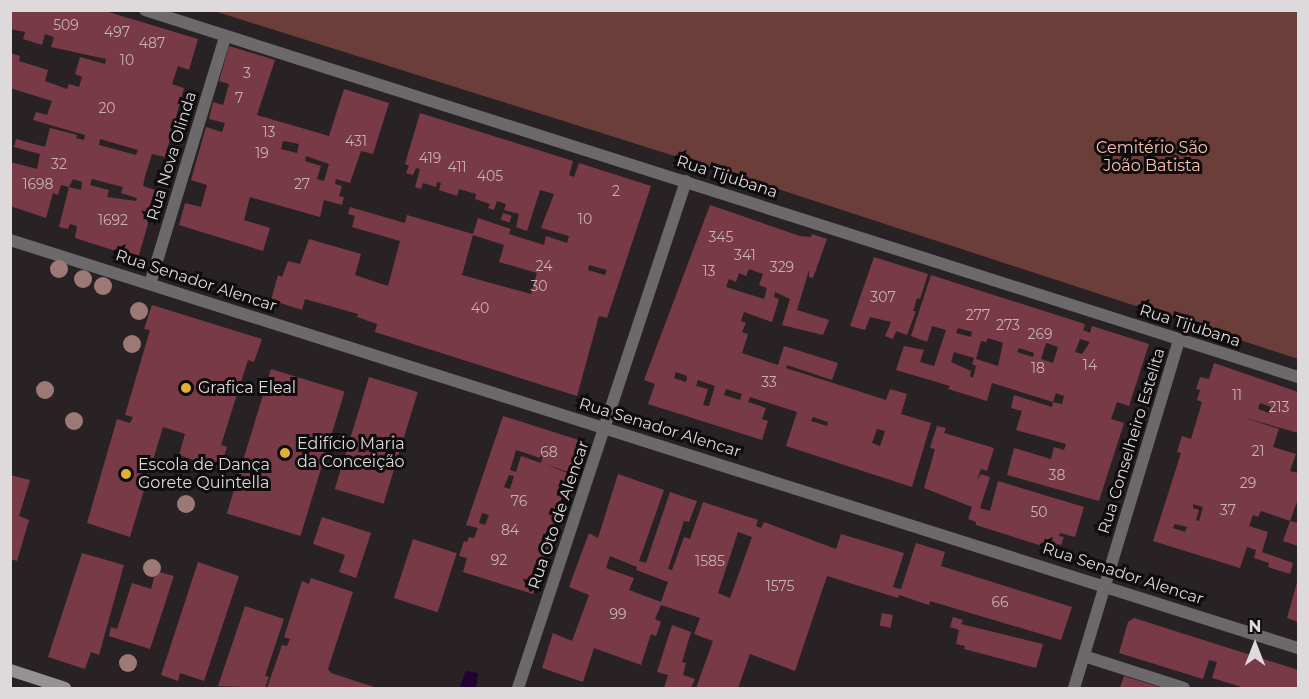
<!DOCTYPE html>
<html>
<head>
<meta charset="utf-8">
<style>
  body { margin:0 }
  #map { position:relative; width:1309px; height:699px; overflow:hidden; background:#282225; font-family:Montserrat,sans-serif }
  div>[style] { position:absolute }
  .green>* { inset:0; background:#6b3e39 }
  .water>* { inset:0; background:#1f0331 }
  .building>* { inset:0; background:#793a48; transform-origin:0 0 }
  .street>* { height:12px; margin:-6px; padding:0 6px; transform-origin:6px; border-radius:6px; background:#6c696c }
  .secondary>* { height:12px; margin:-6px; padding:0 6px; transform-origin:6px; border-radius:6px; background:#959194 }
  .trees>* { width:18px; height:18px; margin:-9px; border-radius:50%; background:#9d7976 }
  .dots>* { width:16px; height:16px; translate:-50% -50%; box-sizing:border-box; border:3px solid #0f0c0d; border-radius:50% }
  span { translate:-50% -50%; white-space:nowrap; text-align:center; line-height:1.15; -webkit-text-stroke:6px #0f0c0d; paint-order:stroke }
  .number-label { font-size:14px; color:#c5b1b6 }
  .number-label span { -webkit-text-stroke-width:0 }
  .park-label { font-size:16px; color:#fcc0b8 }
  .street-label { font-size:16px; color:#ded9db }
  .poi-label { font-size:16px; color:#ded9db }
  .left { translate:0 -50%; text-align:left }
  .frame { position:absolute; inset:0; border:12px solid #ded9db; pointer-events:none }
  .north { position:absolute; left:1225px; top:615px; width:60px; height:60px; -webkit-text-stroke:4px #0f0c0d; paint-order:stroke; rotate:0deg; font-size:16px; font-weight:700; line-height:24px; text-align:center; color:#ded9db }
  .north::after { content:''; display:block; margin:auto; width:21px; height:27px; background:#ded9db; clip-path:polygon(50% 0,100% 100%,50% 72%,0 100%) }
</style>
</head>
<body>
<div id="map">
  <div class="green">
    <div style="clip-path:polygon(214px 11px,1298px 11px,1298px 359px,738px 176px)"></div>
  </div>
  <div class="water">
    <div style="clip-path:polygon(466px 671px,478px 673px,476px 688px,459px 688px)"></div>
  </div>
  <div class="building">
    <div style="clip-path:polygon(evenodd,10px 10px,102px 10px,198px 39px,189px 70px,178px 66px,172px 84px,184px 88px,165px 157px,152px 154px,145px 176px,143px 186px,155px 190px,152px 202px,154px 203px,138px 258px,75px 238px,77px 226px,70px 224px,68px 229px,59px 227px,69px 187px,81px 190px,82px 182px,73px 179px,69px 187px,61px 185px,58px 195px,53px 193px,46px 218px,10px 206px,10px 162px,37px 169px,40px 154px,14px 147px,16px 139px,45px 147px,50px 128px,77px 135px,76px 138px,84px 140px,85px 135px,33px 120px,36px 112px,47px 115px,52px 101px,10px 88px,10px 53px,20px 56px,19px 61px,48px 70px,45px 81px,67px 89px,69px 84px,79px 87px,82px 77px,75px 74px,80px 57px,105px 64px,106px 59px,51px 47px,54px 37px,45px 34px,42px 45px,23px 39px,25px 32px,10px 29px,10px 10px,100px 139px,138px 150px,136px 155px,99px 145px,100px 139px,10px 10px,92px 179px,123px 187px,121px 193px,137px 198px,136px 201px,107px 197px,109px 190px,90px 185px,92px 179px)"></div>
    <div style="clip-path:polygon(evenodd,229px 46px,275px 60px,257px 115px,329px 136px,344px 89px,389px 103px,373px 154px,361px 151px,350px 183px,336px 179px,335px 184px,342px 186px,339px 196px,344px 197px,342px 205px,324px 200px,320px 217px,250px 197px,244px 220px,270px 228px,263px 251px,179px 225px,185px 203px,201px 207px,207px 185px,191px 180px,206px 127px,222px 132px,225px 123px,209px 119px,213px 102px,223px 105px,229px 84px,219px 81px,229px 46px,283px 141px,299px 144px,297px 153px,281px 149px,283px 141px,229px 46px,306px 156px,329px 164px,324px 181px,317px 179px,321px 166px,305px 161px,306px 156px)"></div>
    <div style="clip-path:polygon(evenodd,420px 113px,573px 161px,569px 175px,574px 177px,579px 163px,651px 186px,607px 318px,599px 316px,577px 396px,375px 332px,377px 324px,357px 317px,358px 314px,305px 299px,302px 310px,271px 300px,278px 275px,282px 277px,288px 261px,300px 264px,309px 239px,361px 254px,355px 275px,388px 286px,400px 241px,352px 227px,355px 216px,348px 214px,350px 207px,405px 223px,407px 215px,473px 234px,478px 218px,511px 229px,509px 234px,544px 245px,546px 236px,567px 243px,569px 236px,541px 228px,554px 194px,540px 190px,527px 231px,516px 227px,519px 214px,504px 210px,506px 204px,497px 201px,494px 210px,488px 208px,490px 204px,475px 199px,476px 194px,459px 189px,457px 196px,439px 190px,441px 183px,437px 182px,436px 187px,423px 183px,421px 189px,415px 187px,420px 169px,416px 168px,413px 175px,406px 173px,409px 166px,405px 164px,420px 113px,473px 235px,504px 245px,499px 262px,537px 273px,531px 294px,462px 275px,473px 235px,420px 113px,589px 265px,607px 270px,605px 275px,588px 270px,589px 265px)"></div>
    <div style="clip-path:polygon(evenodd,710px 205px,800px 236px,811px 237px,812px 234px,827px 239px,813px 278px,809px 277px,809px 270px,797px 310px,829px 320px,823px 335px,782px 325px,790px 299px,775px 292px,774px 297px,779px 299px,772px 322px,744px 312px,741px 321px,746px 323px,742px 332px,748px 334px,742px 353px,778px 365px,784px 346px,838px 363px,832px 380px,787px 365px,786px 368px,886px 400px,890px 389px,907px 394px,901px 414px,931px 423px,912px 487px,786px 446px,797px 412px,750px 397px,748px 402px,766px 408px,762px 419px,768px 421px,762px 440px,648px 404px,655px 384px,644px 380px,710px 205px,749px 269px,763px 274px,759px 285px,767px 288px,764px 299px,726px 287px,729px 279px,736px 282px,739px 273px,746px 276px,749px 269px,710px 205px,676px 372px,687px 376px,686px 382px,674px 378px,676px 372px,710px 205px,698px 380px,715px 386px,709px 406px,703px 405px,708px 389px,696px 386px,698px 380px,710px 205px,726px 389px,742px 394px,740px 400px,724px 395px,726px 389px,710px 205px,813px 417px,828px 422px,827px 426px,811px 421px,813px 417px,710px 205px,877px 429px,885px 431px,880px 446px,872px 443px,877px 429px)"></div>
    <div style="left:503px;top:213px;width:9px;height:7px;rotate:18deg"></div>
    <div style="clip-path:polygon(874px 257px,928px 274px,920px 299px,917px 298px,913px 311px,916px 311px,907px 335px,896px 331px,893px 339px,885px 336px,891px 322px,870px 317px,865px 330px,850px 326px)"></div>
    <div style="clip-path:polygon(evenodd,931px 275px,1085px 324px,1083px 330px,1090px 333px,1092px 326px,1149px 344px,1129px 406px,1117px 402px,1111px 419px,1124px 423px,1099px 501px,1007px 475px,1014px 448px,1051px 459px,1054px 447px,1064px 450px,1066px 444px,1016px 430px,1022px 411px,1011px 408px,1014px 395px,1052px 407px,1053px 402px,1062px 404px,1064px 396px,1056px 393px,1053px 402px,992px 383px,987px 401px,948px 389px,950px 386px,896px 370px,904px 346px,924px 350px,920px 362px,934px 366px,946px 330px,932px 326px,927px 342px,911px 336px,931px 275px,958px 328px,972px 332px,971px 337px,956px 333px,958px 328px,931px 275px,988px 338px,1003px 343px,998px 366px,976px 359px,981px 341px,986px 342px,988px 338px,931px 275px,1080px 339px,1090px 342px,1082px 354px,1075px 352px,1080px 339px,931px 275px,1046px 343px,1058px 347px,1053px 363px,1041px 359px,1046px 343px,931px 275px,1019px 348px,1034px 353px,1033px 357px,1017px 352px,1019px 348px,931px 275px,954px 352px,974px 358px,972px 364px,976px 366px,973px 378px,970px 376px,971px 371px,951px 362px,954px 352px)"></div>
    <div style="clip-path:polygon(152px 305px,262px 339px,254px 362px,248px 360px,221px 445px,227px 447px,220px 469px,179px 455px,185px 434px,163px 427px,130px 537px,87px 523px,117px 419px,130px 423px,133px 417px,125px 415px,150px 330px,144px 329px)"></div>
    <div style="clip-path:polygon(evenodd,1214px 363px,1298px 392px,1298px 433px,1242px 417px,1279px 429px,1273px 447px,1296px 454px,1290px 471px,1298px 473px,1298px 499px,1290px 521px,1261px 511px,1258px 517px,1253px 515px,1249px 526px,1268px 532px,1262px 552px,1293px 563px,1290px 574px,1268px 567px,1269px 563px,1254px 558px,1256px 550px,1247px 547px,1240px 568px,1153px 541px,1181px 453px,1177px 452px,1182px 436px,1191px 439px,1202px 402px,1197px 400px,1200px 390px,1196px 389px,1200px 377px,1209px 379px,1214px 363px,1260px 403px,1271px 407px,1269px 413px,1258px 409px,1260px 403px,1214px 363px,1193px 504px,1203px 507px,1199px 521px,1196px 520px,1199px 510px,1193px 508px,1193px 504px,1214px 363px,1175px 524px,1187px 527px,1185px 532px,1173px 528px,1175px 524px)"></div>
    <div style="left:271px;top:369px;width:77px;height:151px;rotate:17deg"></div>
    <div style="left:369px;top:377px;width:51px;height:117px;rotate:17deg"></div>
    <div style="clip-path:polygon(evenodd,503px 416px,585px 442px,574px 474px,545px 464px,570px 474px,566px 488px,569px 489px,533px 594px,463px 572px,467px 558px,459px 556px,464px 541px,467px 542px,469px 537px,474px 538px,478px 528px,466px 525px,503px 416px,545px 442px,541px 463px,521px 456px,516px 472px,510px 470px,516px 450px,540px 458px,545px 442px,503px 416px,509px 475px,514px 476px,510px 489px,504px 487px,509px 475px,503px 416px,482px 513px,489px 515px,485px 525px,479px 523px,482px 513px)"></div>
    <div style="clip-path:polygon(937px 426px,946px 428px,944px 433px,994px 448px,987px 471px,981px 469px,977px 481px,981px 474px,990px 477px,980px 508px,990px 511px,998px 481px,1084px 507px,1075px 537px,1060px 533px,1059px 536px,1064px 537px,1061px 545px,1057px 544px,1055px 550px,976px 525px,976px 522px,968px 519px,972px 507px,924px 488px,935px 449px,930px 448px)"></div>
    <div style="clip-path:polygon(evenodd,618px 474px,664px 490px,639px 561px,646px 563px,670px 492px,697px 501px,689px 522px,684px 521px,668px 569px,672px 570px,684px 537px,690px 539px,703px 502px,758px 520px,756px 526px,761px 528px,764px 522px,836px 549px,841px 534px,904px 553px,893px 587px,901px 589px,916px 543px,945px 552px,941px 566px,1072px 607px,1061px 640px,930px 601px,929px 605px,899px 595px,898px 598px,827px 576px,795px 671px,750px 654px,738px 688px,696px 688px,713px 641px,694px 634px,700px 618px,661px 605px,655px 619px,661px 622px,656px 636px,651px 634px,641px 665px,594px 648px,583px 682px,542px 668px,553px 633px,572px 641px,589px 595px,569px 587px,589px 533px,598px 538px,618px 474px,738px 532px,752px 537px,730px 598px,718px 593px,738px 532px,618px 474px,610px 556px,637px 567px,636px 570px,668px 582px,661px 602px,629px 590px,634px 578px,606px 568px,610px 556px)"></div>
    <div style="clip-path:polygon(10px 475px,30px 480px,19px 516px,29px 520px,17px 561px,10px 559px)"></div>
    <div style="clip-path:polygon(322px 517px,371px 533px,356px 578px,339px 572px,345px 555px,313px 544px)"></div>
    <div style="clip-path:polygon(1290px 521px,1298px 523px,1298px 546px,1283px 541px)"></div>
    <div style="left:413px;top:539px;width:46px;height:62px;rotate:18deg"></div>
    <div style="clip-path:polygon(82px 553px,124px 565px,99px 655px,91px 652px,85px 669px,48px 657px)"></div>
    <div style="clip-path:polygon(198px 562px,239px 576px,204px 681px,180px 673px,178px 681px,161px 675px)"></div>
    <div style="clip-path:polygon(156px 571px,174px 576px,150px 649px,109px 636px,111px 627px,117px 629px,132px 583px,151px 589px)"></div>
    <div style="clip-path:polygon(311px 578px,353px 592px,328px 669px,331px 673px,377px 688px,267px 688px,282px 645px,287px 646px,290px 639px,284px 637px,302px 581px,309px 584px)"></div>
    <div style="clip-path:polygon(1298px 579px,1298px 622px,1287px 618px)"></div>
    <div style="clip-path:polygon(245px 606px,284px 619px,265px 676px,269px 677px,265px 688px,218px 686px)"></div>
    <div style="left:882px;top:613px;width:11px;height:13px;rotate:10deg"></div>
    <div style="clip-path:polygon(953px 617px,963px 620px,961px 624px,1043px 644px,1036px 668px,964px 649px,965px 646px,956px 644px,959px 630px,950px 627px)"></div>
    <div style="clip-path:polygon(1134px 618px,1298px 670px,1298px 688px,1245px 688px,1212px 678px,1217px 662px,1209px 660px,1203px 679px,1119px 653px,1128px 622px)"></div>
    <div style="clip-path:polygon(672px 625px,691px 632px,682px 662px,686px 663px,683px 675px,695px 679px,691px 688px,664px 688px,668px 675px,657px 672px)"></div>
    <div style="clip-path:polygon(1124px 676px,1162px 688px,1120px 688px)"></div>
  </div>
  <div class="street">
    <div style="left:145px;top:10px;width:1210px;rotate:17.66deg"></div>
    <div style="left:10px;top:240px;width:1351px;rotate:17.58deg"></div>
    <div style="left:150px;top:284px;width:258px;rotate:-73.1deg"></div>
    <div style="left:1084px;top:656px;width:105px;rotate:17.7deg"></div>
    <div style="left:518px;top:688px;width:534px;rotate:-71.67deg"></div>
    <div style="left:1074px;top:688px;width:363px;rotate:-73.2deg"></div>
  </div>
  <div class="secondary">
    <div style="left:10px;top:670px;width:58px;rotate:18.1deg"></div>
  </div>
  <div class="trees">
    <div style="left:59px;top:269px"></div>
    <div style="left:83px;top:279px"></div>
    <div style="left:103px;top:286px"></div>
    <div style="left:139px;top:311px"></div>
    <div style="left:132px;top:344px"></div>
    <div style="left:45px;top:390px"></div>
    <div style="left:74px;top:421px"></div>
    <div style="left:186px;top:504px"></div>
    <div style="left:152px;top:568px"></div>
    <div style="left:128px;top:663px"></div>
  </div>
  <div class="dots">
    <div style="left:186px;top:388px;background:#e0b034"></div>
    <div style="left:285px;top:453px;background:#e0b034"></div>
    <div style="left:126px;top:474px;background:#e0b034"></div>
  </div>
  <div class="number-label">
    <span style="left:66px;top:25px">509</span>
    <span style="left:117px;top:32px">497</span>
    <span style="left:152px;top:43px">487</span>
    <span style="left:127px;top:60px">10</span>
    <span style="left:247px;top:73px">3</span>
    <span style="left:239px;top:98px">7</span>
    <span style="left:107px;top:108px">20</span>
    <span style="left:269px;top:132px">13</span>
    <span style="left:356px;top:141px">431</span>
    <span style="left:262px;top:153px">19</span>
    <span style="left:430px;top:158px">419</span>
    <span style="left:59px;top:164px">32</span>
    <span style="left:457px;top:167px">411</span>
    <span style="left:490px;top:176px">405</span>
    <span style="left:38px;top:184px">1698</span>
    <span style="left:302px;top:184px">27</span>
    <span style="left:616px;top:191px">2</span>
    <span style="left:585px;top:219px">10</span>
    <span style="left:113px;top:220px">1692</span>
    <span style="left:721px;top:237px">345</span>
    <span style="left:745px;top:255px">341</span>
    <span style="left:544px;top:266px">24</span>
    <span style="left:782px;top:267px">329</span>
    <span style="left:709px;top:271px">13</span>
    <span style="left:539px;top:286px">30</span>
    <span style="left:883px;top:297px">307</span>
    <span style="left:480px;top:308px">40</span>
    <span style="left:978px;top:315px">277</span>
    <span style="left:1008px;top:325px">273</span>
    <span style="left:1040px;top:334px">269</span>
    <span style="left:1090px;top:365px">14</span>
    <span style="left:1038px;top:368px">18</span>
    <span style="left:769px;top:382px">33</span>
    <span style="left:1237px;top:395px">11</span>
    <span style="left:1279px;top:407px">213</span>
    <span style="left:1258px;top:451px">21</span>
    <span style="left:549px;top:452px">68</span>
    <span style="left:1057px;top:475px">38</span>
    <span style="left:1248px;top:483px">29</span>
    <span style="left:519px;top:501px">76</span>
    <span style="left:1228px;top:510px">37</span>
    <span style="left:1039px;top:512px">50</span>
    <span style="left:510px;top:530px">84</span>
    <span style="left:499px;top:560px">92</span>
    <span style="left:710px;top:561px">1585</span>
    <span style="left:780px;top:586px">1575</span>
    <span style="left:1000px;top:602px">66</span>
    <span style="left:618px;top:614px">99</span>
  </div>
  <div class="park-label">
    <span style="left:1152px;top:157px">Cemitério São<br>João Batista</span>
  </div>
  <div class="street-label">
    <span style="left:172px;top:156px;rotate:-73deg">Rua Nova Olinda</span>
    <span style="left:727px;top:177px;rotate:18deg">Rua Tijubana</span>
    <span style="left:196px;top:281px;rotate:18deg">Rua Senador Alencar</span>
    <span style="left:1190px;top:326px;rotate:18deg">Rua Tijubana</span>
    <span style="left:660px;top:428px;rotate:17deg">Rua Senador Alencar</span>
    <span style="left:1132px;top:441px;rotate:-73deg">Rua Conselheiro Estelita</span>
    <span style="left:559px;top:515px;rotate:-71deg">Rua Oto de Alencar</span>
    <span style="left:1123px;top:574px;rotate:18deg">Rua Senador Alencar</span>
  </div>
  <div class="poi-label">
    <span class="left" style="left:198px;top:388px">Grafica Eleal</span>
    <span class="left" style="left:297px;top:453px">Edifício Maria<br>da Conceição</span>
    <span class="left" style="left:138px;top:474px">Escola de Dança<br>Gorete Quintella</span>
  </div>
  <div class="frame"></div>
  <div class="north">N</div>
</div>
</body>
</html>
